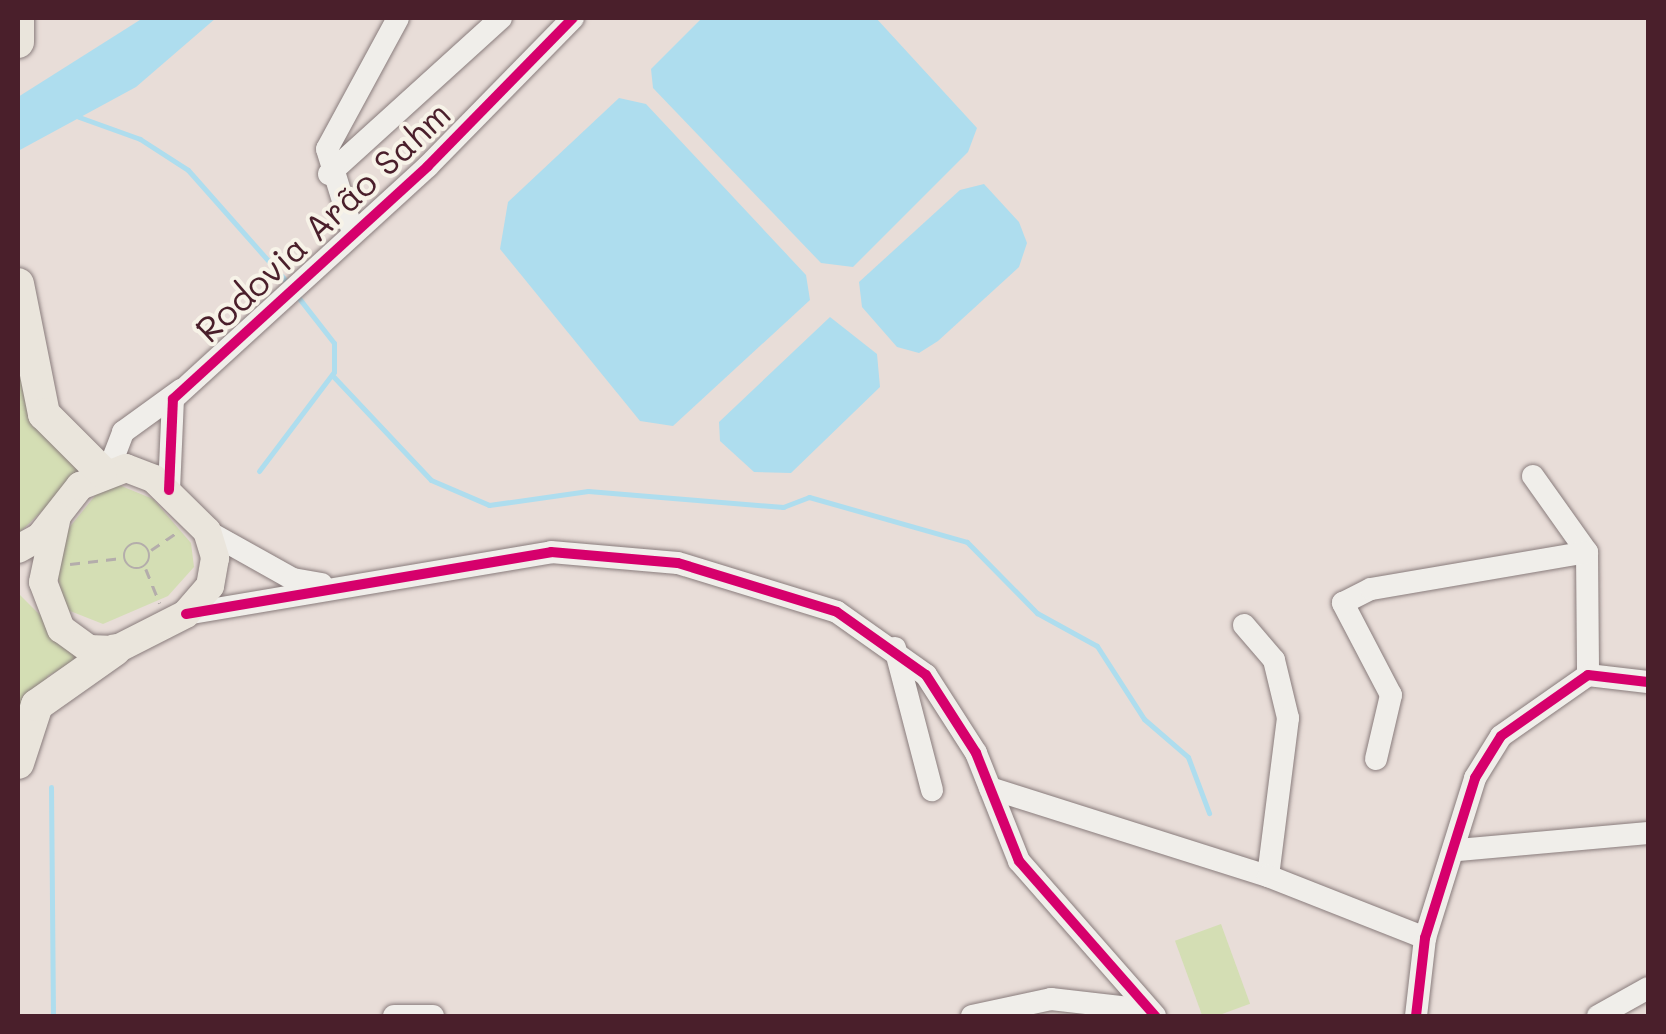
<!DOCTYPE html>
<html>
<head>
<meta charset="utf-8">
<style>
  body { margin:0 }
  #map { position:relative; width:1666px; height:1034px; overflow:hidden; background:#e8ddd8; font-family:Mali,sans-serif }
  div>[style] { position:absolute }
  .green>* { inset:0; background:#d4deb4; transform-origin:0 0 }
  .water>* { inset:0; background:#aeddee }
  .stream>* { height:5px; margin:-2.5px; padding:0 2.5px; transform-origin:2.5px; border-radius:2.5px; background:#aeddee }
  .path>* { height:2.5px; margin-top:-1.25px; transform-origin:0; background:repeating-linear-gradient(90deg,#b4adab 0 10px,transparent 0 18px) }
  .path>.ring { margin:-1.25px; padding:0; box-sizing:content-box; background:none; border:2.5px solid #b4adab; border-radius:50% }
  .roads { filter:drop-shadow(0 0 2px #897c7c) drop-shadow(0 0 2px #897c7c) }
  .minor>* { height:22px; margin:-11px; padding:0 11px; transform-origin:11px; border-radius:11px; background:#f0eeea }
  .major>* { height:28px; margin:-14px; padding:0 14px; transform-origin:14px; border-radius:14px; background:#eae5dc }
  .highway>* { height:32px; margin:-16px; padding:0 16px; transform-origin:16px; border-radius:16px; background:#eae5dc }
  .cycleway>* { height:10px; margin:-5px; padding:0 5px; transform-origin:5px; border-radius:5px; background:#d6006c }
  span { translate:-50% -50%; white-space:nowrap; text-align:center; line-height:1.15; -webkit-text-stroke:8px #f7f3e8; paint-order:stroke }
  .street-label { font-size:35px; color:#4a1f2b }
  .frame { position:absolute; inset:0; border:20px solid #4a1f2b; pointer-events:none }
</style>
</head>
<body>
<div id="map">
  <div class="green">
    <div style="clip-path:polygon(18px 361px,44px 435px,85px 470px,18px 534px)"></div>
    <div style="clip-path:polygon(119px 485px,153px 499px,191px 543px,194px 567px,168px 596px,103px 624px,65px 609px,52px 549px,98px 492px)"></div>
    <div style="clip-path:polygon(18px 593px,82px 657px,48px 676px,18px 730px)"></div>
    <div style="left:1221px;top:924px;width:85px;height:49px;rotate:70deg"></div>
  </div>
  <div class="water">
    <div style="clip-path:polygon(143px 18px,216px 18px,136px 87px,18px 151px,18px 97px)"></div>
    <div style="clip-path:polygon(702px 18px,876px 18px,977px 128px,968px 152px,853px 267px,821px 263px,653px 88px,651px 69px)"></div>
    <div style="clip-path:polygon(619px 98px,646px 104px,806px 275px,810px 300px,673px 426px,640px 421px,500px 249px,508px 202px)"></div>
    <div style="clip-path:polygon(984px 184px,1019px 222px,1027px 243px,1019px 267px,938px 341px,919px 353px,897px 347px,862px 307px,859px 282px,960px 190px)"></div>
    <div style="clip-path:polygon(830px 317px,877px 354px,880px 387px,791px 473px,754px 472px,720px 441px,719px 422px)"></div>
  </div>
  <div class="stream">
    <div style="left:79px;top:117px;width:65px;rotate:19.8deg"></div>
    <div style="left:140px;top:139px;width:57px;rotate:32.9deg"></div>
    <div style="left:188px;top:170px;width:152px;rotate:48.5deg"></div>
    <div style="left:332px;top:375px;width:144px;rotate:46.7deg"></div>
    <div style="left:431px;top:480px;width:63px;rotate:23.3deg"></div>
    <div style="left:489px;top:505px;width:100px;rotate:-8deg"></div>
    <div style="left:588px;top:491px;width:196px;rotate:4.7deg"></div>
    <div style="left:783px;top:507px;width:28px;rotate:-21deg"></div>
    <div style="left:809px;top:497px;width:164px;rotate:15.9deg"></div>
    <div style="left:967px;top:542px;width:100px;rotate:45.4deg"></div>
    <div style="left:1037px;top:613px;width:68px;rotate:28.8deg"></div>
    <div style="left:1097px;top:646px;width:87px;rotate:57.2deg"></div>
    <div style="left:1144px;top:719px;width:58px;rotate:40.8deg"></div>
    <div style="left:1188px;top:757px;width:60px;rotate:69.4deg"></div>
    <div style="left:259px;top:471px;width:124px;rotate:-52.9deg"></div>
    <div style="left:334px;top:372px;width:29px;rotate:-90deg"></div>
    <div style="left:334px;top:343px;width:63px;rotate:-128deg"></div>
    <div style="left:51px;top:787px;width:229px;rotate:89.5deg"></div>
  </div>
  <div class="path">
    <div class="ring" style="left:124px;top:543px;width:23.5px;height:23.5px"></div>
    <div style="left:151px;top:550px;width:32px;rotate:-34deg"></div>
    <div style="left:70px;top:564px;width:52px;rotate:-6.6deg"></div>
    <div style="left:146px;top:569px;width:37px;rotate:68deg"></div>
  </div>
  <div class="roads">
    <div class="minor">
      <div style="left:329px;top:174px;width:232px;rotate:-42.2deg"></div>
      <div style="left:353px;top:233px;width:88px;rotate:-107.2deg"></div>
      <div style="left:327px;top:149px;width:149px;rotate:-61.5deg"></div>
      <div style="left:109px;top:469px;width:40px;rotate:-69deg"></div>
      <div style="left:123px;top:432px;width:72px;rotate:-35.9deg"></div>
      <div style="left:1533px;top:476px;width:93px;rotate:54.6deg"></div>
      <div style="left:1587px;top:552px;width:123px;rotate:89.5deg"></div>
      <div style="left:169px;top:490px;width:91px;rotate:-87.5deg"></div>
      <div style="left:173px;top:399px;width:345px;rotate:-42.4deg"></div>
      <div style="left:428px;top:166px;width:207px;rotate:-45.6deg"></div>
      <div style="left:207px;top:531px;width:98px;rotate:29.2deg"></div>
      <div style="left:293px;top:579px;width:29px;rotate:10deg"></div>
      <div style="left:186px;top:614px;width:370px;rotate:-9.6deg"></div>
      <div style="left:551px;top:552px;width:127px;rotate:5deg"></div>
      <div style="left:678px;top:563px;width:166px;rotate:17.1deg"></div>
      <div style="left:837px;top:612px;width:109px;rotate:35.3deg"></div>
      <div style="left:926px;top:675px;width:93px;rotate:57.3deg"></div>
      <div style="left:976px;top:753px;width:116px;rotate:68.3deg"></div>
      <div style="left:1019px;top:861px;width:206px;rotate:48.7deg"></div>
      <div style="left:1244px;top:625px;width:46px;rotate:49.4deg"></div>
      <div style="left:1274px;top:660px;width:60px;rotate:76.4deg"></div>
      <div style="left:1288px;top:718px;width:159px;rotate:97.2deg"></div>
      <div style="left:895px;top:648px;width:147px;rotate:75.4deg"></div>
      <div style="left:1376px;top:759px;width:66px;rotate:-76.8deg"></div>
      <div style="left:1391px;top:695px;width:104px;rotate:-117.6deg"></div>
      <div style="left:1343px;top:603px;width:31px;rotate:-27deg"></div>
      <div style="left:1371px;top:589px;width:219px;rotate:-9.7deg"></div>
      <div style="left:990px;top:788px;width:292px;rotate:17.6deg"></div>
      <div style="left:1268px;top:876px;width:169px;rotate:21.5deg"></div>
      <div style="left:1458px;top:850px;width:191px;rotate:-5.1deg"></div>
      <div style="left:394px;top:1016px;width:39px"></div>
      <div style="left:972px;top:1016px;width:81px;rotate:-12.1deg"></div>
      <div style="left:1051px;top:999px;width:98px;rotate:6.5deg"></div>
      <div style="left:1416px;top:1016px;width:79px;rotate:-83.4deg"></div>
      <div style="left:1425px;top:938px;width:168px;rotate:-72.6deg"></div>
      <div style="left:1475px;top:778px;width:49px;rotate:-58.2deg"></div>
      <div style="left:1501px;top:736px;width:106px;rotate:-35deg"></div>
      <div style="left:1588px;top:675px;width:60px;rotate:6.7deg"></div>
      <div style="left:1598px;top:1016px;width:57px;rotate:-29.2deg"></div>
    </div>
    <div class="major">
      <div style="left:18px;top:549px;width:25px;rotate:-29deg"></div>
      <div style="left:40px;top:537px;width:65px;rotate:-51.9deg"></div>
      <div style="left:80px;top:486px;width:49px;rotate:-21.4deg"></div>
      <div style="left:126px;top:468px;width:30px;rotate:21deg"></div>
      <div style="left:154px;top:479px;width:74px;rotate:44.5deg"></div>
      <div style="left:207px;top:531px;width:28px;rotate:73deg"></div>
      <div style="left:215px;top:558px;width:28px;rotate:100deg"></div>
      <div style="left:210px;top:586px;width:37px;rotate:131deg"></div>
      <div style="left:186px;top:614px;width:80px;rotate:153.1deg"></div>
      <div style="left:115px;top:650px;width:26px;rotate:-178deg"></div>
      <div style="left:89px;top:649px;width:34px;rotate:-144deg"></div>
      <div style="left:61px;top:629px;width:50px;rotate:-111deg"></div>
      <div style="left:43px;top:582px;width:67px;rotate:-78deg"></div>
    </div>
    <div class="highway">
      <div style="left:18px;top:42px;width:24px;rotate:-90deg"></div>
      <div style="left:18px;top:284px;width:133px;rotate:78.7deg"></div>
      <div style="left:44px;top:414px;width:81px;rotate:45deg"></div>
      <div style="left:18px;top:763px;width:61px;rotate:-71.9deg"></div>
      <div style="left:37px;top:705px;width:95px;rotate:-35.2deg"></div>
    </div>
  </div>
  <div class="cycleway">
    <div style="left:169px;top:490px;width:91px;rotate:-87.5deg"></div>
    <div style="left:173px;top:399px;width:345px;rotate:-42.4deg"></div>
    <div style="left:428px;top:166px;width:207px;rotate:-45.6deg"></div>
    <div style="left:186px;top:614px;width:370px;rotate:-9.6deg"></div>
    <div style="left:551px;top:552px;width:127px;rotate:5deg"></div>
    <div style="left:678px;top:563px;width:166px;rotate:17.1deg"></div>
    <div style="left:837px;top:612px;width:109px;rotate:35.3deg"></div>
    <div style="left:926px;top:675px;width:93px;rotate:57.3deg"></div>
    <div style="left:976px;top:753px;width:116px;rotate:68.3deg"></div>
    <div style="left:1019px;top:861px;width:206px;rotate:48.7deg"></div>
    <div style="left:1416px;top:1016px;width:79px;rotate:-83.4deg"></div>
    <div style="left:1425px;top:938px;width:168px;rotate:-72.6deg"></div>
    <div style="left:1475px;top:778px;width:49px;rotate:-58.2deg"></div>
    <div style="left:1501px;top:736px;width:106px;rotate:-35deg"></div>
    <div style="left:1588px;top:675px;width:60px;rotate:6.7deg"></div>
  </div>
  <div class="street-label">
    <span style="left:322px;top:221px;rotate:-43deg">Rodovia Arão Sahm</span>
  </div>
  <div class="frame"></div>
</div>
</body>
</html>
